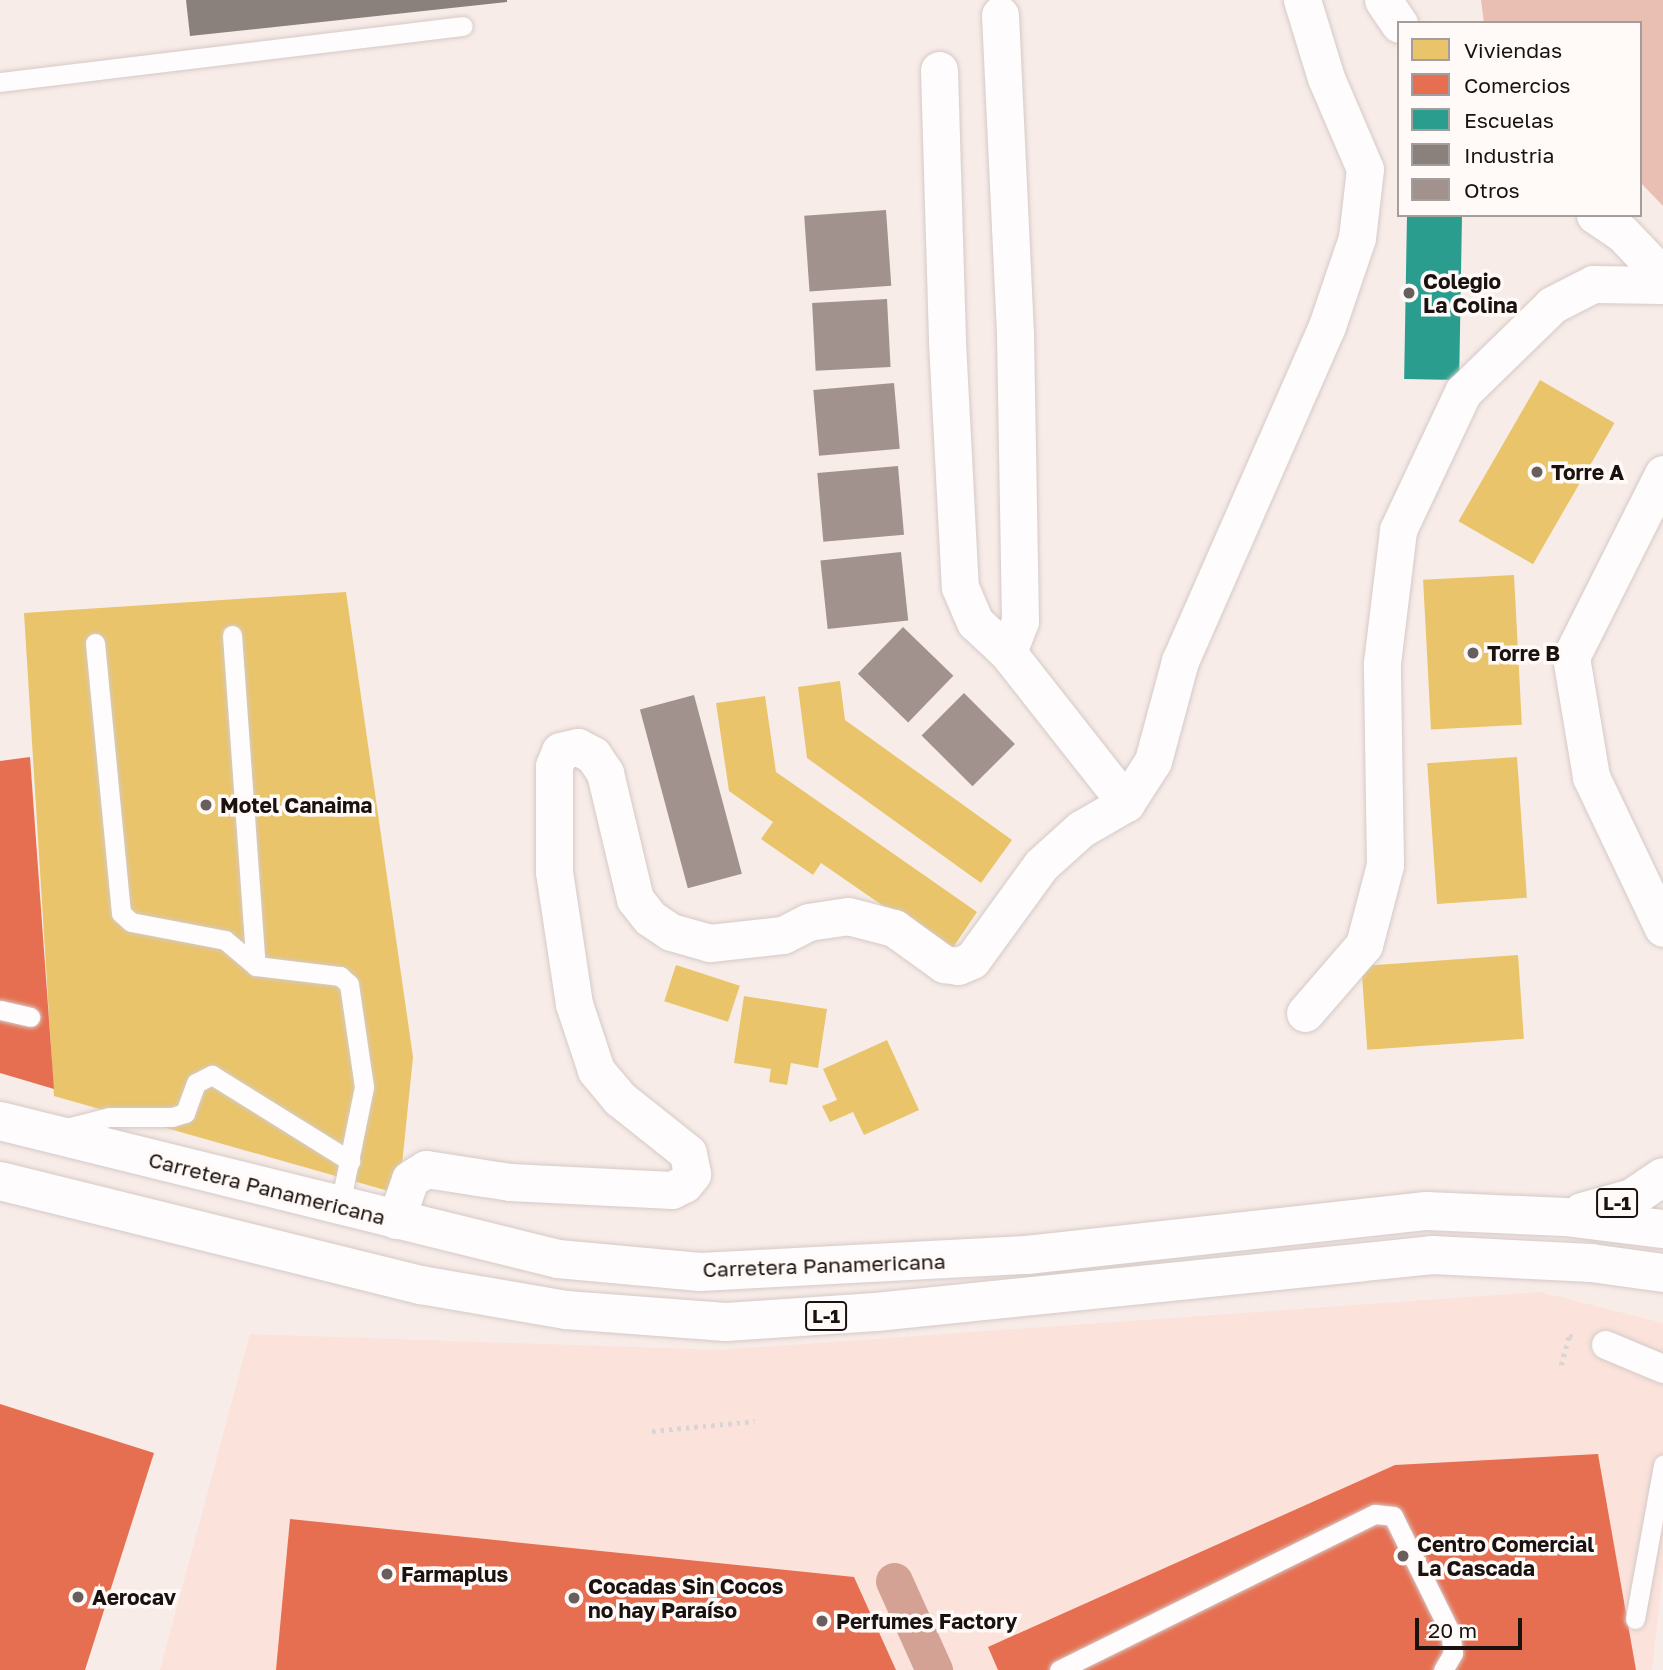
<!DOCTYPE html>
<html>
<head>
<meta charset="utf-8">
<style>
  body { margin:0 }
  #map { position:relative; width:1663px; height:1670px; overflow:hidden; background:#f8ece8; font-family:"Golos Text",sans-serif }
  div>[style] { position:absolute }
  .built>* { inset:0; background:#fbe2db }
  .forest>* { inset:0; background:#e9bfb3 }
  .homes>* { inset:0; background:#e9c46a; transform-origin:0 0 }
  .shops>* { inset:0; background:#e76f51 }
  .schools>* { inset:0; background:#2a9d8f; transform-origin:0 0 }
  .industry>* { inset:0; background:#8a817c }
  .canal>* { height:37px; margin:-18.5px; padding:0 18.5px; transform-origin:18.5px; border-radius:18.5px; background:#d3a295 }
  .building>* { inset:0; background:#a2928d; transform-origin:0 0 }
  .path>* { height:4.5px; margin-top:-2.25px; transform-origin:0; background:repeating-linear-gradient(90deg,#d9d5d4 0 3.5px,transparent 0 8.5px) }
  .roads { filter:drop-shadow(0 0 2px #d4cac7) drop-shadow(0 0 2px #d4cac7) }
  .service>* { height:19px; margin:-9.5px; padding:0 9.5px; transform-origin:9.5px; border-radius:9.5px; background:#fefcfc }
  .pedestrian>* { height:28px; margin:-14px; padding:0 14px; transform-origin:14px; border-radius:14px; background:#fefcfc }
  .minor>* { height:37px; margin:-18.5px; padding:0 18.5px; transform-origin:18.5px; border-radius:18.5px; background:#fefcfc }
  .primary>* { height:38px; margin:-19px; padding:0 19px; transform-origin:19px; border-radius:19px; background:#fefcfc }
  .dots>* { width:19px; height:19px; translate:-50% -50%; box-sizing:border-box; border:4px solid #fff9f8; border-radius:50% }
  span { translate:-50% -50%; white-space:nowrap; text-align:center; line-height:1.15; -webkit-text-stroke:7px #fff9f8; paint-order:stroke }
  .shield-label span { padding:2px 5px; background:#fff9f8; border:2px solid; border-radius:5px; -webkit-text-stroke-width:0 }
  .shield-label { font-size:19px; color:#1a120f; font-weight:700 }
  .poi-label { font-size:21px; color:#1a120f; font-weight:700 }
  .left { translate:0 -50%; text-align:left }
  .street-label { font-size:21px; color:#1a120f }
  .legend { position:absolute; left:1397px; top:21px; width:245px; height:196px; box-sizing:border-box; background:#fff9f8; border:2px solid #a39d9b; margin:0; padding:9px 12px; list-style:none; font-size:21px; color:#1a120f }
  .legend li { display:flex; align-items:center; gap:14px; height:35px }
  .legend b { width:35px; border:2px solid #a39d9b }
  .scale { position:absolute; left:1415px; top:1618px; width:107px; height:32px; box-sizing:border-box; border:4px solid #1a120f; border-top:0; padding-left:9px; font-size:21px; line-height:24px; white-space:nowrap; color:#1a120f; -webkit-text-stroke:5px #fff9f8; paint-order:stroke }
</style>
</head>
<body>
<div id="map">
  <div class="built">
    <div style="clip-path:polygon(1540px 1292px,1663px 1323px,1663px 1569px,1652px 1670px,160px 1670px,250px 1334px,718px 1350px)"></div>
  </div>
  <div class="forest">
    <div style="clip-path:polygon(1481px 0,1663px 0,1663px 206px,1640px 182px,1640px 23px,1484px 23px)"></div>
  </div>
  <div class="homes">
    <div style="left:1540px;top:380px;width:86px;height:163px;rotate:30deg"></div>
    <div style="left:1514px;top:575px;width:150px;height:91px;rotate:87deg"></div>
    <div style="clip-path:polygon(346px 592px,413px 1057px,399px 1194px,54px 1096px,24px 613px)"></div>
    <div style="clip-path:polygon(840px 681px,845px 720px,1012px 840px,981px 883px,807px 758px,798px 687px)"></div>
    <div style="clip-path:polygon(765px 696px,776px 772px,977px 912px,950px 952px,821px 863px,813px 875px,761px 839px,773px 822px,729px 791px,716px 703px)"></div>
    <div style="left:1517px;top:757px;width:141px;height:90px;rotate:86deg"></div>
    <div style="left:1518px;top:955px;width:84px;height:157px;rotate:86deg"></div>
    <div style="left:676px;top:965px;width:67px;height:38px;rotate:18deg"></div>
    <div style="clip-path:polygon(744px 996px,827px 1009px,818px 1068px,791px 1063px,787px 1085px,769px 1082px,771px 1069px,734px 1063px)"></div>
    <div style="clip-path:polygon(887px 1040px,919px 1110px,864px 1135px,853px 1112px,830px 1122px,822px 1106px,837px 1100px,823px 1069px)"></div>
  </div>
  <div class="shops">
    <div style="clip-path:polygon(30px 757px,54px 1089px,0 1073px,0 761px)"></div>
    <div style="clip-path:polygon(0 1404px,154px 1453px,85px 1670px,0 1670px)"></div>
    <div style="clip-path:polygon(1598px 1454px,1636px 1670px,998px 1670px,988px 1647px,1395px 1465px)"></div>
    <div style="clip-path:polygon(290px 1519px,854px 1577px,896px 1670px,276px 1670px)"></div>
  </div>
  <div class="schools">
    <div style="left:1407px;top:215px;width:55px;height:164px;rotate:1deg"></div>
  </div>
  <div class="industry">
    <div style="clip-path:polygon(186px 0,507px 0,507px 2px,190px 36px)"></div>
  </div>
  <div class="canal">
    <div style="left:894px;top:1581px;width:98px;rotate:65.8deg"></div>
  </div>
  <div class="building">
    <div style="left:886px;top:210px;width:76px;height:82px;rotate:86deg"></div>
    <div style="left:887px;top:299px;width:68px;height:75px;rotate:87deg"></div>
    <div style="left:894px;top:383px;width:66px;height:81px;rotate:85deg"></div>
    <div style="left:898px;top:466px;width:69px;height:81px;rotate:85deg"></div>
    <div style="left:901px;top:552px;width:69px;height:81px;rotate:84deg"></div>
    <div style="left:903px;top:627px;width:70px;height:65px;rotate:44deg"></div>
    <div style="left:964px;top:693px;width:72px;height:60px;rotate:45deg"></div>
    <div style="left:694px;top:695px;width:185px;height:56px;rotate:75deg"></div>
  </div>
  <div class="path">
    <div style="left:1561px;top:1365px;width:30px;rotate:-75deg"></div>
    <div style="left:1569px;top:1336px;width:8px;rotate:14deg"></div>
    <div style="left:652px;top:1431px;width:103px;rotate:-5.5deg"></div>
  </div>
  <div class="roads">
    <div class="service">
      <div style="left:0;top:82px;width:466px;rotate:-6.9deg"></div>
      <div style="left:232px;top:635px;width:332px;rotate:85.9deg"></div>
      <div style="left:95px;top:643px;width:271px;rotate:84.5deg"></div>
      <div style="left:121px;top:913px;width:13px;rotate:42deg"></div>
      <div style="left:131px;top:922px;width:96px;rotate:10.8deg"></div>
      <div style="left:225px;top:940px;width:40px;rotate:40deg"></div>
      <div style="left:256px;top:966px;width:85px;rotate:6.8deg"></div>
      <div style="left:340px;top:976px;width:12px;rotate:42deg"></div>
      <div style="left:349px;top:984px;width:104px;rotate:81.7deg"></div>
      <div style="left:364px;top:1087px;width:120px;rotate:101.5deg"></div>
      <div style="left:0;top:1010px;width:31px;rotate:13deg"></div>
      <div style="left:63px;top:1129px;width:48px;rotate:-14.6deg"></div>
      <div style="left:109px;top:1117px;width:63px"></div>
      <div style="left:172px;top:1117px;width:14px;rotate:-17deg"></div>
      <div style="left:185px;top:1113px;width:32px;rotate:-70deg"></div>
      <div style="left:196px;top:1083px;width:18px;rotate:-27deg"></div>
      <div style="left:212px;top:1075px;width:163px;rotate:31.9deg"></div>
      <div style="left:1635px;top:1619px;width:157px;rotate:-79.7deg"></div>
      <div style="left:1059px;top:1670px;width:352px;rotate:-26.3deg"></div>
      <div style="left:1375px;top:1514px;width:18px;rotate:6deg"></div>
      <div style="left:1393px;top:1516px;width:129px;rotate:63.8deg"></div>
      <div style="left:1450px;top:1632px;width:21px;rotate:82deg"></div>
      <div style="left:1453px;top:1653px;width:20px;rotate:120deg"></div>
    </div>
    <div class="pedestrian">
      <div style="left:1606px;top:1345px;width:62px;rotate:22.8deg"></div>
    </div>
    <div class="minor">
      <div style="left:1383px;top:0;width:29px;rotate:56deg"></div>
      <div style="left:1000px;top:15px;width:319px;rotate:87.3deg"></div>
      <div style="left:1015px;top:334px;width:287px;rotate:89deg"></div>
      <div style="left:1020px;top:621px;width:34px;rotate:111deg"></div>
      <div style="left:939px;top:70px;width:272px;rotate:88.3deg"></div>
      <div style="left:947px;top:342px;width:245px;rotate:87deg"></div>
      <div style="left:960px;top:587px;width:38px;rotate:67deg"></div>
      <div style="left:975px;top:622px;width:45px;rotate:43.2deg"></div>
      <div style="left:1008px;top:653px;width:191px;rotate:51.8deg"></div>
      <div style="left:1595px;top:215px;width:32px;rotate:34deg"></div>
      <div style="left:1622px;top:233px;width:59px;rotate:46.4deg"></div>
      <div style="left:1663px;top:474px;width:205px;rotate:116.7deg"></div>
      <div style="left:1571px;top:657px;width:122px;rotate:80.5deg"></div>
      <div style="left:1591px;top:777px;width:167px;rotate:64.5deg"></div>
      <div style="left:1305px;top:1013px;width:90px;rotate:-49.1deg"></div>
      <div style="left:1364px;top:945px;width:83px;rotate:-75.3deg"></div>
      <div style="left:1385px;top:865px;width:202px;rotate:-90.9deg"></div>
      <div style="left:1382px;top:663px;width:134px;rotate:-83.1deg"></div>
      <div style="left:1398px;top:530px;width:153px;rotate:-64.8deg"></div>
      <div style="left:1463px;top:392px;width:124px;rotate:-44.3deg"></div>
      <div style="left:1552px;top:305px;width:46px;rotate:-27.1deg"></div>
      <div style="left:1593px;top:284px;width:70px;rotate:0.8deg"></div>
      <div style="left:396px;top:1220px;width:43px;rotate:-71.1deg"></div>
      <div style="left:410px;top:1179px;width:19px;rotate:-32deg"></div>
      <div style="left:426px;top:1169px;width:85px;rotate:8.8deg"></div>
      <div style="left:510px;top:1182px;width:162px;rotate:2.8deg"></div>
      <div style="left:672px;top:1190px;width:13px;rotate:-27deg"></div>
      <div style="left:684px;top:1184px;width:13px;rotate:-51deg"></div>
      <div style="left:692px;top:1174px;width:21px;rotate:-101deg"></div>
      <div style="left:688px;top:1153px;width:87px;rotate:-141.5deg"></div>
      <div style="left:620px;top:1099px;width:38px;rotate:-130deg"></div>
      <div style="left:596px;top:1070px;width:70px;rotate:-108.4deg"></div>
      <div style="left:574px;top:1004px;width:134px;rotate:-98.6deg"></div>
      <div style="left:554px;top:872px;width:106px;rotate:-90deg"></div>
      <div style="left:554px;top:766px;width:16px;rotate:-68deg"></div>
      <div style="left:560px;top:751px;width:18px;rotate:-13deg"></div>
      <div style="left:578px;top:747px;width:17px;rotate:28deg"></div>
      <div style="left:593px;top:755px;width:22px;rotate:56deg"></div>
      <div style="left:605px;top:773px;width:130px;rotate:76.6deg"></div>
      <div style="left:635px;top:899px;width:24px;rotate:52deg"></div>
      <div style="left:650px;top:918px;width:25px;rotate:34deg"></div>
      <div style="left:671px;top:932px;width:41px;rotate:15.8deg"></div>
      <div style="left:710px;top:943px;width:73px;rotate:-6.3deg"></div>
      <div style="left:783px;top:935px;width:28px;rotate:-27deg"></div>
      <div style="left:808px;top:922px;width:40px;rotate:-8.5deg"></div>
      <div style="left:848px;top:916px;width:48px;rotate:14.6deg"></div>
      <div style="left:894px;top:928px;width:62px;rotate:35.8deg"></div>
      <div style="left:944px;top:964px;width:14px;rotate:8deg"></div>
      <div style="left:958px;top:966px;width:15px;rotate:-23deg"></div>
      <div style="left:972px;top:960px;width:117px;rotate:-54deg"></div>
      <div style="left:1041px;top:865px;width:54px;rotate:-42deg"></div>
      <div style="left:1081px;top:829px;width:52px;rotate:-30deg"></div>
      <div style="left:1126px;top:803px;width:50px;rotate:-57.3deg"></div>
      <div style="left:1153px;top:761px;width:104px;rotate:-74.9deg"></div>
      <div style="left:1180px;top:661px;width:366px;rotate:-66.3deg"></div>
      <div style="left:1327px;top:326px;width:93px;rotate:-71.2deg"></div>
      <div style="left:1357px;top:238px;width:69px;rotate:-83.4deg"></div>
      <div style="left:1365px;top:169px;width:99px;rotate:-113.2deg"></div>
      <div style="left:1326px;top:78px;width:82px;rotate:-107.1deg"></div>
    </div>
    <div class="primary">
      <div style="left:0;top:1121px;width:575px;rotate:13.89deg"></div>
      <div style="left:558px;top:1259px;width:143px;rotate:5.2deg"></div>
      <div style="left:700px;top:1272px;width:327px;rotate:-3deg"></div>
      <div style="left:1027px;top:1255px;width:402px;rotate:-6.3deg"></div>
      <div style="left:1427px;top:1211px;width:138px;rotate:2.5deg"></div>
      <div style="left:1565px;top:1217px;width:99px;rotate:7deg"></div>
      <div style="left:0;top:1181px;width:434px;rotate:13.9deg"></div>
      <div style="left:421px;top:1285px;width:147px;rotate:9.8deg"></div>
      <div style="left:566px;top:1310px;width:160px;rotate:4.3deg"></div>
      <div style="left:726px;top:1322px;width:150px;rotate:-3.8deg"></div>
      <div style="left:876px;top:1312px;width:560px;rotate:-5.84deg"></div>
      <div style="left:1433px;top:1255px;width:158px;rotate:2.9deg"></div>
      <div style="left:1591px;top:1263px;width:73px;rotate:7.9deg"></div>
      <div style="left:1582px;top:1212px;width:52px;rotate:-15.6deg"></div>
      <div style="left:1632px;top:1198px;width:37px;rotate:-34deg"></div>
    </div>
  </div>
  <div class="dots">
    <div style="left:1409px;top:293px;background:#685e5b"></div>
    <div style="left:1537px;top:472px;background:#685e5b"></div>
    <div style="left:1473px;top:653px;background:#685e5b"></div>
    <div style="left:206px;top:805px;background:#685e5b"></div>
    <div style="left:1403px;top:1556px;background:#685e5b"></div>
    <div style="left:387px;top:1574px;background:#685e5b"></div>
    <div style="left:78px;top:1597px;background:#685e5b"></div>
    <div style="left:574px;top:1598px;background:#685e5b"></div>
    <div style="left:822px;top:1621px;background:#685e5b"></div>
  </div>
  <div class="shield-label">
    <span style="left:1617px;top:1203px">L-1</span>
    <span style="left:826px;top:1316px">L-1</span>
  </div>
  <div class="poi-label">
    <span class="left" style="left:1423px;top:293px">Colegio<br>La Colina</span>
    <span class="left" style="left:1551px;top:472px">Torre A</span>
    <span class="left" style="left:1487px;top:653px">Torre B</span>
    <span class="left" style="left:220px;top:805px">Motel Canaima</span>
    <span class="left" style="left:1417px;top:1556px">Centro Comercial<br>La Cascada</span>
    <span class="left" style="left:401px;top:1574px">Farmaplus</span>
    <span class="left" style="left:588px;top:1598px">Cocadas Sin Cocos<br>no hay Paraíso</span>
    <span class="left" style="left:92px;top:1597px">Aerocav</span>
    <span class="left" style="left:836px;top:1621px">Perfumes Factory</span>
  </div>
  <div class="street-label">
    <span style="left:267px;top:1188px;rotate:14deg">Carretera Panamericana</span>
    <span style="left:824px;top:1265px;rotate:-2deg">Carretera Panamericana</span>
  </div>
  <ul class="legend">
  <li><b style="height:19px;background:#e9c46a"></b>Viviendas</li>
  <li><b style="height:19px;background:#e76f51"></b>Comercios</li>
  <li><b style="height:19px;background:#2a9d8f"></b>Escuelas</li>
  <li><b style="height:19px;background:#8a817c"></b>Industria</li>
  <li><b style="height:19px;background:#a2928d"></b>Otros</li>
  </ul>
  <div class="scale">20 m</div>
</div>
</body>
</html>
